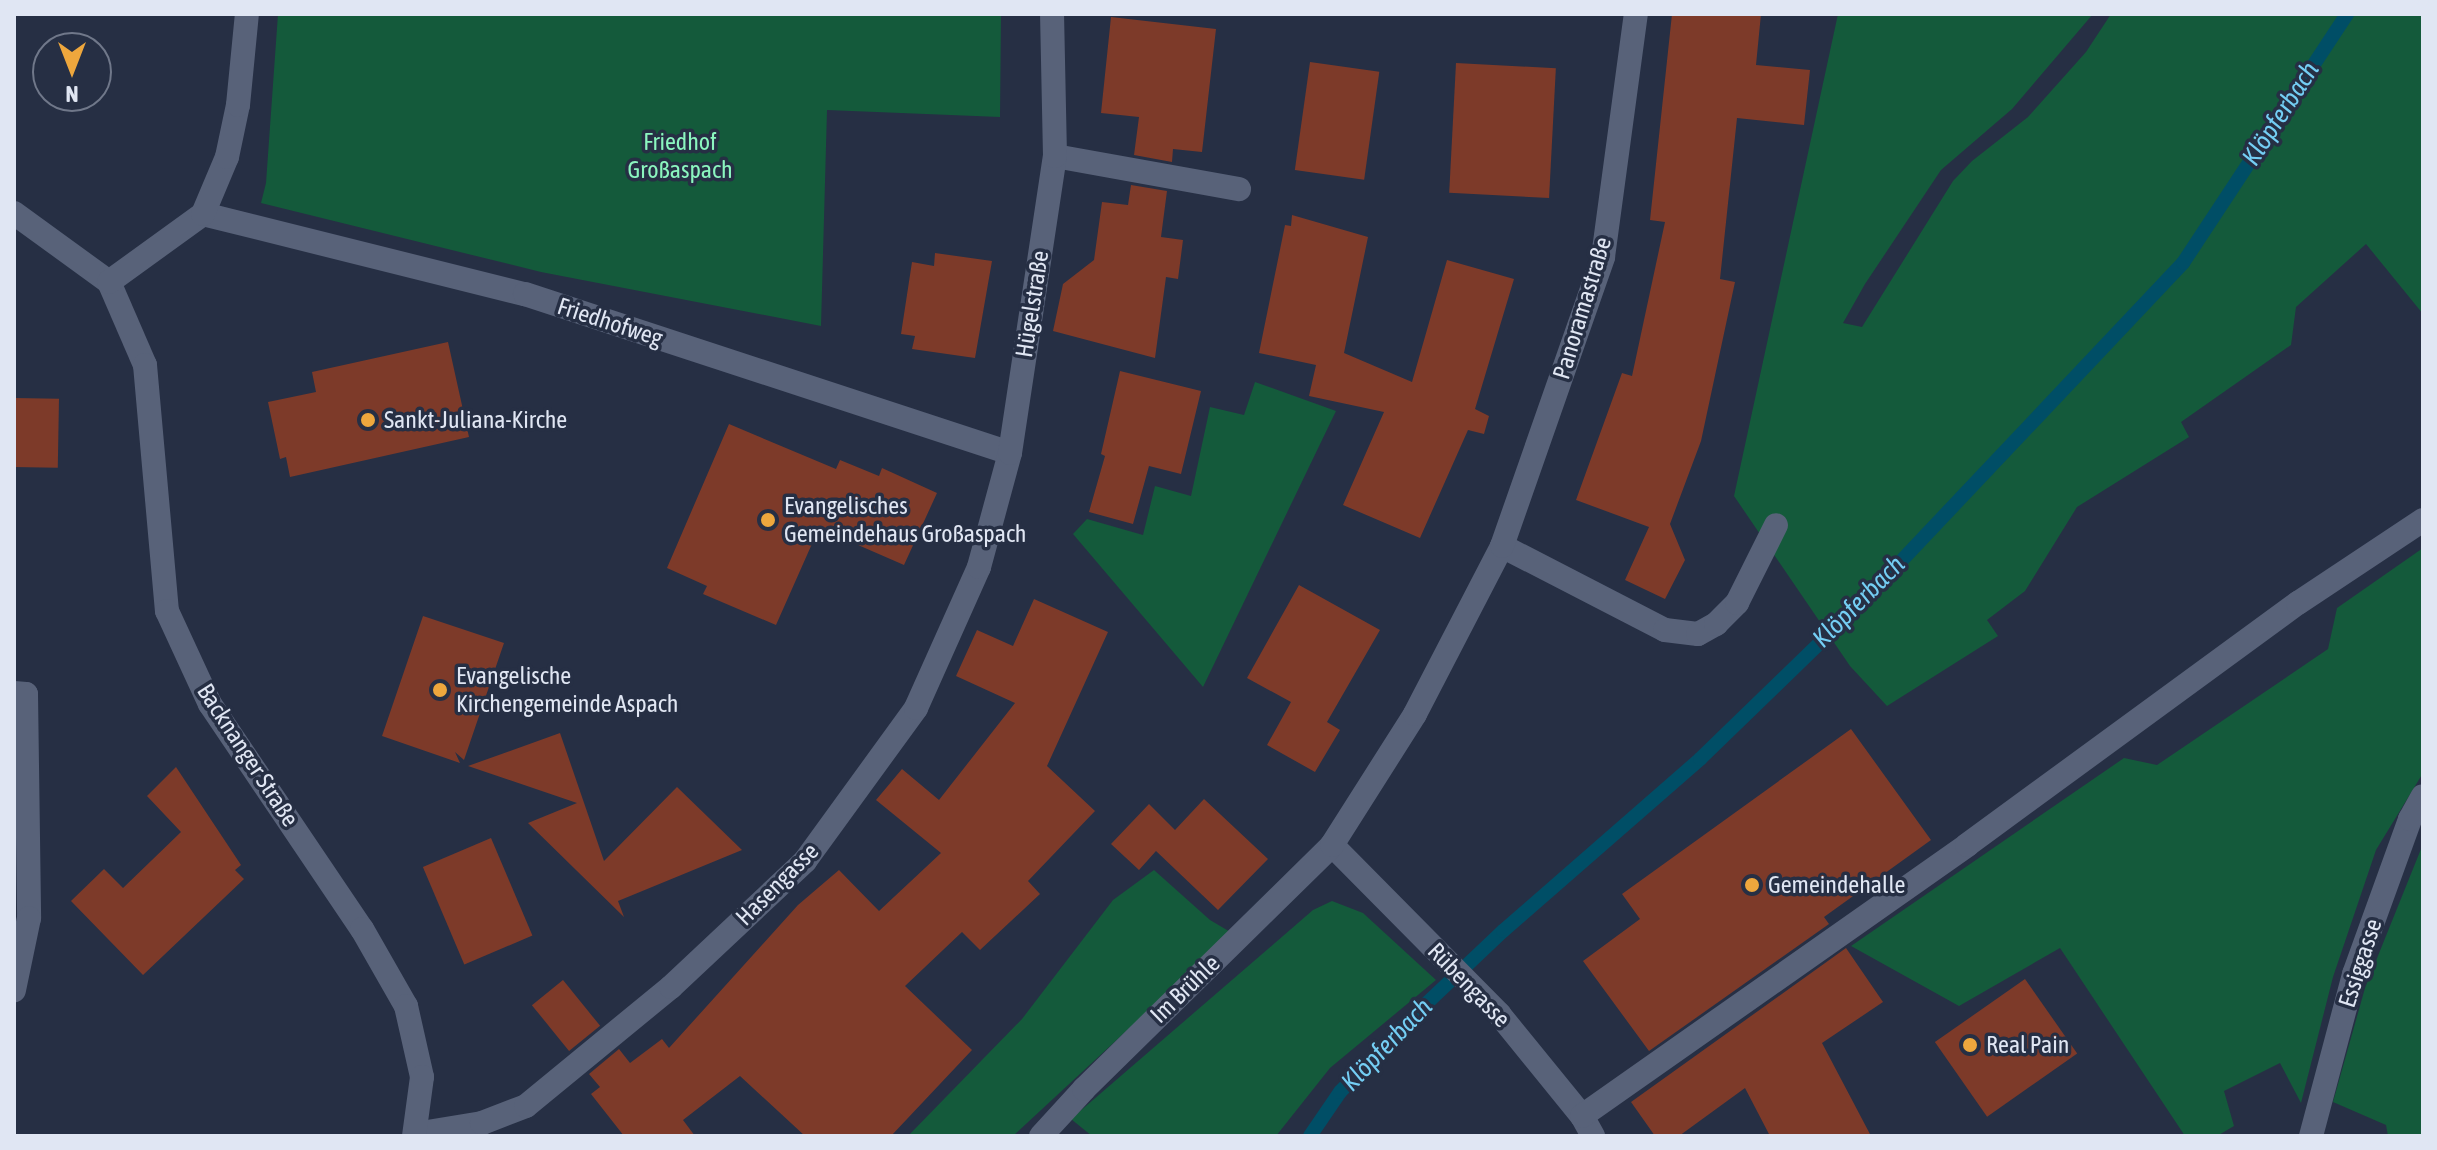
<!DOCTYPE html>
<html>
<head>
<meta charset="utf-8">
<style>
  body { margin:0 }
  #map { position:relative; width:2437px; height:1150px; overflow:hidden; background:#262f44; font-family:"Asap Condensed",sans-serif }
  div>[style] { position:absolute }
  .green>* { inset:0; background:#145a3b }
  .stream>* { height:14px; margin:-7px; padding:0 7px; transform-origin:7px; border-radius:7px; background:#004e66 }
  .building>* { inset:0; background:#7d3a29; transform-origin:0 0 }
  .street>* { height:24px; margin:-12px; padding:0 12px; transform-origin:12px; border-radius:12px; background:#586279 }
  .secondary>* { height:24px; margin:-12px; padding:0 12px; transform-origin:12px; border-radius:12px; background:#586279 }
  .dots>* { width:22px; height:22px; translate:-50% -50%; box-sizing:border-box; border:4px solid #262f44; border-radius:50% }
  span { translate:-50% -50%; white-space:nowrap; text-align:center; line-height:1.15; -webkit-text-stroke:7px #262f44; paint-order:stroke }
  .park-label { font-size:24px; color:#8bf6bf }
  .street-label { font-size:24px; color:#e0e6f3 }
  .poi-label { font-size:24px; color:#e0e6f3 }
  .left { translate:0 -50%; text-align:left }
  .water-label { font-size:26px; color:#74cef4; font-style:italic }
  .frame { position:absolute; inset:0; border:16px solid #e0e6f3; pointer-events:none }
  .north { position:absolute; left:32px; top:32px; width:80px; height:80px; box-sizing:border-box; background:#262f44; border:2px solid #70788a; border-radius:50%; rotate:180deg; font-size:22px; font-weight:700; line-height:32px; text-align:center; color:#e0e6f3 }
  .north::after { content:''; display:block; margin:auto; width:28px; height:36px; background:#eea73d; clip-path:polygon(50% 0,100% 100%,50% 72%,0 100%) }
</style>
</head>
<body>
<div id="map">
  <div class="green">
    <div style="clip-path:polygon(278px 14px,1001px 14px,1000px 117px,827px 110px,821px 326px,541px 272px,261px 203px,266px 183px)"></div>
    <div style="clip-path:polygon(1838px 14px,2093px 14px,2012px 109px,1941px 170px,1865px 284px,1843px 323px,1862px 327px,1953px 181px,1972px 161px,2028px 117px,2086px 52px,2111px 14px,2423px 14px,2423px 314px,2366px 244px,2296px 307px,2291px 345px,2181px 422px,2189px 437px,2077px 507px,2025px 591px,1987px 620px,1998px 636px,1887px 706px,1850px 666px,1734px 496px)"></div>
    <div style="clip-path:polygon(1255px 382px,1336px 411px,1203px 687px,1073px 534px,1087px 519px,1143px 535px,1155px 486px,1191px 496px,1210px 407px,1244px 415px)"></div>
    <div style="clip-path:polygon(2423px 548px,2423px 773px,2376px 850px,2333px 977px,2301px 1103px,2280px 1063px,2224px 1091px,2234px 1126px,2217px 1136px,2185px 1136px,2060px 948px,1959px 1006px,1851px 946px,2124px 758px,2157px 765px,2328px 649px,2337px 608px)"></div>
    <div style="clip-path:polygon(2423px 844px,2423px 1136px,2388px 1136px,2386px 1125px,2333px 1102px,2365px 988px)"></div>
    <div style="clip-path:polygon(1154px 870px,1210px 920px,1232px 933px,1013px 1136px,908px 1136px,1022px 1019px,1113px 900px)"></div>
    <div style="clip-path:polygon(1332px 901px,1363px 913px,1436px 980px,1330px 1068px,1276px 1136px,1092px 1136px,1071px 1119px,1313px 910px)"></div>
  </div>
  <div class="stream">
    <div style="left:1310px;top:1136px;width:53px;rotate:-55.7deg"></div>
    <div style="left:1340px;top:1092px;width:124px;rotate:-45.7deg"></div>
    <div style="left:1427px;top:1003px;width:105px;rotate:-43.5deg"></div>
    <div style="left:1503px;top:931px;width:262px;rotate:-41.1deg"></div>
    <div style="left:1700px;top:759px;width:237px;rotate:-44.1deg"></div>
    <div style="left:1870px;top:594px;width:456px;rotate:-46.6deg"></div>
    <div style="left:2183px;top:263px;width:298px;rotate:-56.6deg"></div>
  </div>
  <div class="building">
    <div style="clip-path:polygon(1672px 14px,1761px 14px,1756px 65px,1810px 70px,1804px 125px,1737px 118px,1720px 279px,1735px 282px,1701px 441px,1670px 524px,1685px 560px,1665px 599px,1625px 580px,1649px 527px,1576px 500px,1622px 373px,1632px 376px,1665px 222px,1650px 220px)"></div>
    <div style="clip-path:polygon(1111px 17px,1216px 29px,1202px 152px,1173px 149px,1172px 162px,1134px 155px,1139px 117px,1101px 113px)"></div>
    <div style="left:1310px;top:62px;width:70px;height:109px;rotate:8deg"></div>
    <div style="left:1456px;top:63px;width:100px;height:130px;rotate:3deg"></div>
    <div style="clip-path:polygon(1131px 185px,1167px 191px,1161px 237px,1183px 240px,1178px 279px,1166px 277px,1155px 358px,1053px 331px,1063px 284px,1094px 260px,1102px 202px,1128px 205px)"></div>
    <div style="clip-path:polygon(1292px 215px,1368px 237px,1344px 353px,1412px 382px,1447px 260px,1514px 279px,1475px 409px,1489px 416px,1484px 434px,1468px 430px,1420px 538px,1343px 505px,1384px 412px,1309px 396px,1316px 365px,1259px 353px,1285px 225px,1291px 226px)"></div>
    <div style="clip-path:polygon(935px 253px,992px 261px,975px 358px,912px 349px,915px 336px,901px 334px,912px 262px,934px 266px)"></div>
    <div style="clip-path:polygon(448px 342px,469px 437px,290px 477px,286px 457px,280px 459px,268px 402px,316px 392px,312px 372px)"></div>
    <div style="clip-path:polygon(1120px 371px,1201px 391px,1181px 474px,1149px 466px,1133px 524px,1089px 512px,1105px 456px,1101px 454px)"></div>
    <div style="left:14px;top:398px;width:45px;height:69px;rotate:1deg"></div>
    <div style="clip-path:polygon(729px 424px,836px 469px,840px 460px,879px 476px,882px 468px,937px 493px,904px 565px,819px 528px,776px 625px,703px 594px,707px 586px,667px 568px)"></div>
    <div style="clip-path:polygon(1299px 585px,1380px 630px,1327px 722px,1340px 730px,1315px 772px,1267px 745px,1291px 702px,1247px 678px)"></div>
    <div style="clip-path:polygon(1034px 599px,1108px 632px,1047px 766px,1095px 811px,1028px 881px,1040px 894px,980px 950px,962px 932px,905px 986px,972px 1050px,891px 1136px,805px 1136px,740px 1076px,683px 1120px,695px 1136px,624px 1136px,591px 1094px,600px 1087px,589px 1074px,619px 1049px,630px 1063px,662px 1039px,669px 1048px,798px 905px,839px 870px,879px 911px,941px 853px,876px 800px,902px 769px,939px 800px,1015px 703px,956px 676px,977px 630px,1013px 646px)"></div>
    <div style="clip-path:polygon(423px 616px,504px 643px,464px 760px,455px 752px,460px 763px,382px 736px)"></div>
    <div style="clip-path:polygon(1851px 729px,1931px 840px,1824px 917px,1829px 924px,1649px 1051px,1583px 961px,1640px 919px,1622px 894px)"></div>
    <div style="clip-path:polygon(560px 733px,604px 861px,677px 787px,742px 850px,618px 901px,624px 917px,528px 823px,577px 803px,468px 766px)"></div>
    <div style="clip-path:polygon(176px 767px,241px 865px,235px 870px,244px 879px,143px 975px,71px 901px,104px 869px,123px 888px,181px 832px,147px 796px)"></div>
    <div style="clip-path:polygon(1204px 799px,1268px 859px,1218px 910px,1156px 851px,1139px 870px,1111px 844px,1149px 804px,1175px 830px)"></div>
    <div style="left:491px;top:838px;width:106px;height:74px;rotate:67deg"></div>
    <div style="clip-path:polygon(1846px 948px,1883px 1002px,1822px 1043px,1871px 1136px,1770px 1136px,1745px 1088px,1679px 1136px,1655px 1136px,1631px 1102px)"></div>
    <div style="left:2025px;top:979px;width:91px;height:110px;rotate:55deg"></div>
    <div style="left:563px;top:980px;width:59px;height:40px;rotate:51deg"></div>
  </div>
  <div class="street">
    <div style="left:1055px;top:156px;width:187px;rotate:10.2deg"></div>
    <div style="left:203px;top:214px;width:332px;rotate:14deg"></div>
    <div style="left:525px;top:294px;width:510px;rotate:18.15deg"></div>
    <div style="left:1502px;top:546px;width:183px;rotate:27.3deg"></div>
    <div style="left:1665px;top:630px;width:33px;rotate:7deg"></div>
    <div style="left:1698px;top:634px;width:21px;rotate:-29deg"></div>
    <div style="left:1716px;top:624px;width:30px;rotate:-45deg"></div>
    <div style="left:1737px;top:603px;width:87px;rotate:-63.4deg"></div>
    <div style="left:14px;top:693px;width:12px;rotate:5deg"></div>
    <div style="left:26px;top:694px;width:224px;rotate:89.2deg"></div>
    <div style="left:29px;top:918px;width:74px;rotate:101.8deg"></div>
    <div style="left:1332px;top:845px;width:238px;rotate:45.3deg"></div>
    <div style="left:1499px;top:1014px;width:132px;rotate:50.9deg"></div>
    <div style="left:1582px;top:1116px;width:23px;rotate:61deg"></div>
    <div style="left:1582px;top:1116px;width:471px;rotate:-35.1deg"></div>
    <div style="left:1967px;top:845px;width:410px;rotate:-36.2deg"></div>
    <div style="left:2298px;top:603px;width:150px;rotate:-33.6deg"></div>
    <div style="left:415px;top:1134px;width:68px;rotate:-9.3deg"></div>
    <div style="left:482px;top:1123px;width:47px;rotate:-21.1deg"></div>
    <div style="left:526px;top:1106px;width:188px;rotate:-39.4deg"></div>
    <div style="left:671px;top:987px;width:184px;rotate:-43.2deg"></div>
    <div style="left:805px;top:861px;width:189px;rotate:-54deg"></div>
    <div style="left:916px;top:708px;width:154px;rotate:-65.9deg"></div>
    <div style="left:979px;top:567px;width:118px;rotate:-74.8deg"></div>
    <div style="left:1010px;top:453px;width:300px;rotate:-81.4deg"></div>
    <div style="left:1055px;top:156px;width:142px;rotate:-91.2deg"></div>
    <div style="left:1041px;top:1136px;width:64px;rotate:-47.5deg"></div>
    <div style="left:1084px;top:1089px;width:348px;rotate:-44.5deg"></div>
    <div style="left:1332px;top:845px;width:155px;rotate:-57.6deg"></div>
    <div style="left:1415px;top:714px;width:189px;rotate:-62.6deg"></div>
    <div style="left:1502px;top:546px;width:306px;rotate:-70.7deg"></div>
    <div style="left:1603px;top:257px;width:245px;rotate:-82.3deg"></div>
    <div style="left:2311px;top:1136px;width:168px;rotate:-75.1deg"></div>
    <div style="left:2354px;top:974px;width:165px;rotate:-70.1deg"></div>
    <div style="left:2410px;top:819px;width:26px;rotate:-61deg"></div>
  </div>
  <div class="secondary">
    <div style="left:14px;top:213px;width:117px;rotate:36deg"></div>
    <div style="left:109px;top:282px;width:90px;rotate:66.6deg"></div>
    <div style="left:145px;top:365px;width:247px;rotate:84.9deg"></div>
    <div style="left:167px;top:611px;width:102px;rotate:65.2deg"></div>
    <div style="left:210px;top:704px;width:272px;rotate:56deg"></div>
    <div style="left:362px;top:929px;width:89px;rotate:60.3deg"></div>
    <div style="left:406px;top:1006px;width:73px;rotate:77.3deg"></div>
    <div style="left:422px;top:1077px;width:60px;rotate:97.7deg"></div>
    <div style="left:109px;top:282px;width:116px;rotate:-35.9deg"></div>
    <div style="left:203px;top:214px;width:62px;rotate:-67.2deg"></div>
    <div style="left:227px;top:157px;width:53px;rotate:-78.1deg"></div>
    <div style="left:238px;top:105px;width:91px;rotate:-84.4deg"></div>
  </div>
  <div class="dots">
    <div style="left:368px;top:420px;background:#eea73d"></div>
    <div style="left:768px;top:520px;background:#eea73d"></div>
    <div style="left:440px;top:690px;background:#eea73d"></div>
    <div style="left:1752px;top:885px;background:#eea73d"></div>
    <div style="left:1970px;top:1045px;background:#eea73d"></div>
  </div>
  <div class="park-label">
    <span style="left:680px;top:156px">Friedhof<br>Großaspach</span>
  </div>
  <div class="street-label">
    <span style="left:1032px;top:304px;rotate:-81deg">Hügelstraße</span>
    <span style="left:1582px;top:308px;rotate:-73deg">Panoramastraße</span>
    <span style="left:610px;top:322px;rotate:18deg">Friedhofweg</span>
    <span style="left:248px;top:755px;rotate:57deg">Backnanger Straße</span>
    <span style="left:777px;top:884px;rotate:-45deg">Hasengasse</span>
    <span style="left:2360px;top:963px;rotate:-72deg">Essiggasse</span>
    <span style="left:1469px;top:985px;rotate:46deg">Rübengasse</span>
    <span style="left:1185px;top:989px;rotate:-44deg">Im Brühle</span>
  </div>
  <div class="poi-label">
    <span class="left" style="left:384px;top:420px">Sankt-Juliana-Kirche</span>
    <span class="left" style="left:784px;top:520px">Evangelisches<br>Gemeindehaus Großaspach</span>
    <span class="left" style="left:456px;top:690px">Evangelische<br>Kirchengemeinde Aspach</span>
    <span class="left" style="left:1768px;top:885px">Gemeindehalle</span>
    <span class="left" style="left:1986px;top:1045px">Real Pain</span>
  </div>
  <div class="water-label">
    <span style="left:2281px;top:114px;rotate:-57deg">Klöpferbach</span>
    <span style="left:1859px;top:602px;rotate:-45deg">Klöpferbach</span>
    <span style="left:1387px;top:1045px;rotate:-46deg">Klöpferbach</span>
  </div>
  <div class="frame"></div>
  <div class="north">N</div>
</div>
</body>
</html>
